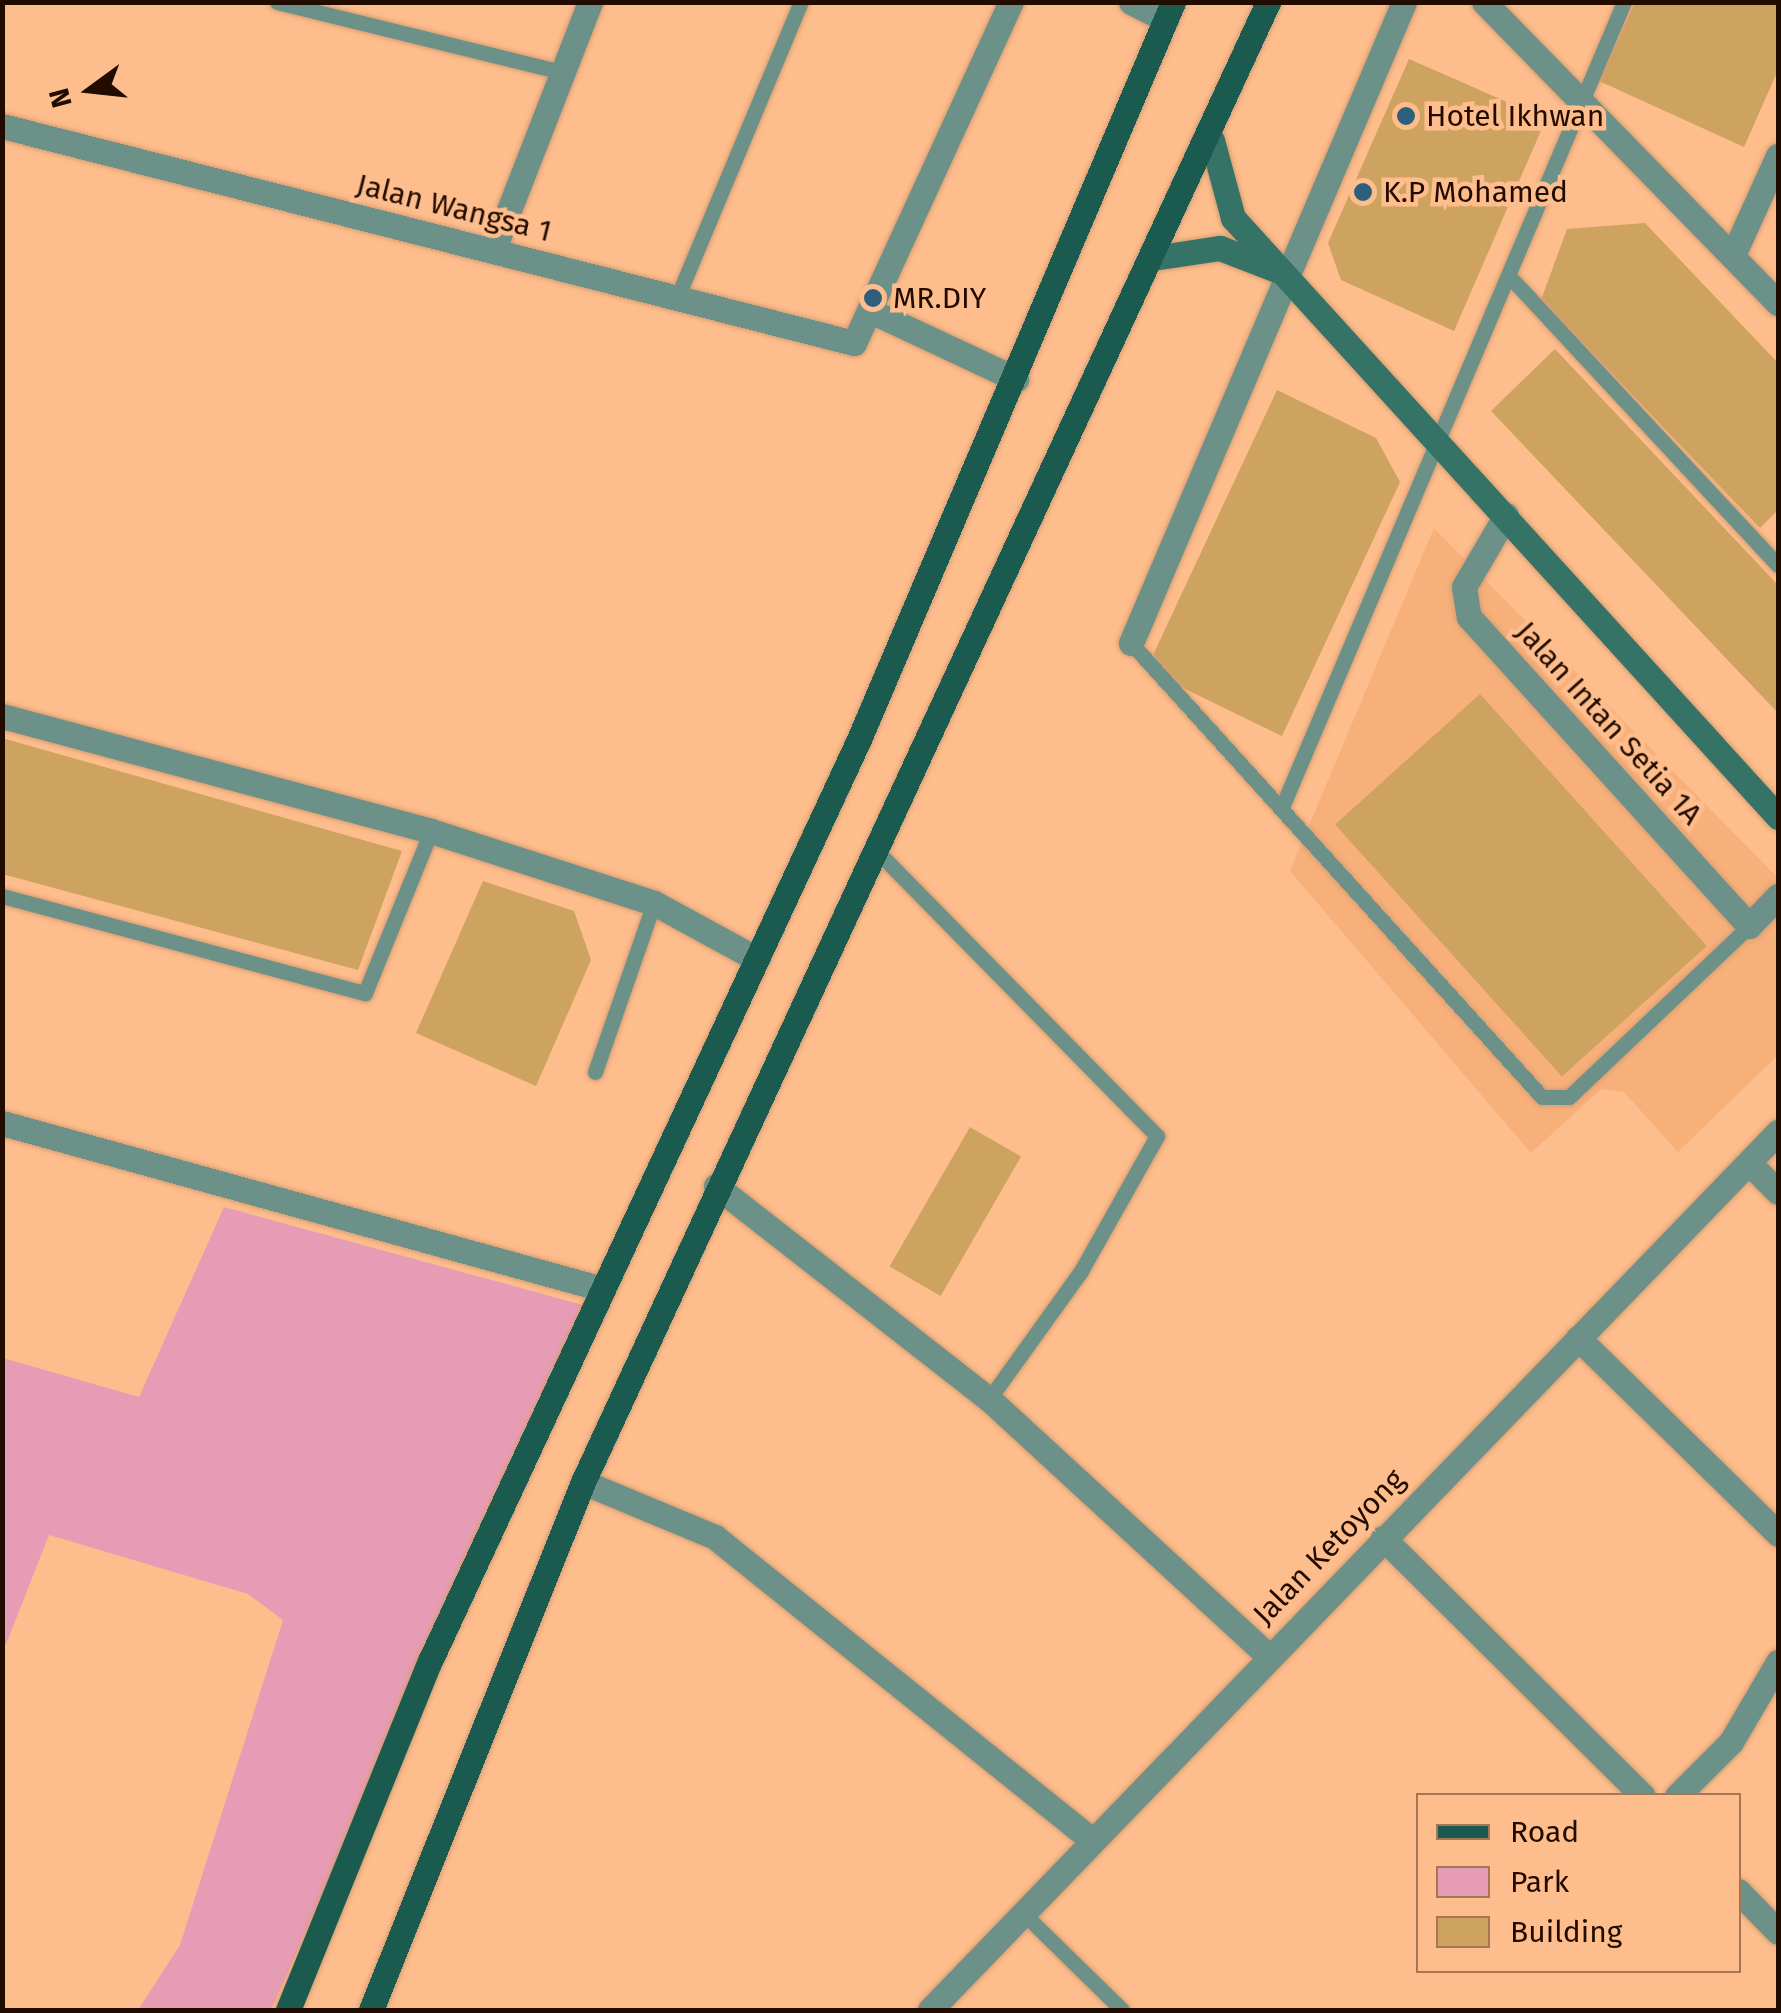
<!DOCTYPE html>
<html>
<head>
<meta charset="utf-8">
<style>
  body { margin:0 }
  #map { position:relative; width:1781px; height:2013px; overflow:hidden; background:#febd8c; font-family:"Fira Sans",sans-serif }
  div>[style] { position:absolute }
  .built>* { inset:0; background:#f7b07a }
  .green>* { inset:0; background:#e79cb5 }
  .building>* { inset:0; background:#cda35f; transform-origin:0 0 }
  .roads { filter:drop-shadow(0 0 2px #d69d73) drop-shadow(0 0 2px #d69d73) }
  .lane>* { height:15px; margin:-7.5px; padding:0 7.5px; transform-origin:7.5px; border-radius:7.5px; background:#6b9188 }
  .street>* { height:25px; margin:-12.5px; padding:0 12.5px; transform-origin:12.5px; border-radius:12.5px; background:#6b9188 }
  .secondary>* { height:25px; margin:-12.5px; padding:0 12.5px; transform-origin:12.5px; border-radius:12.5px; background:#367367 }
  .primary>* { height:25px; margin:-12.5px; padding:0 12.5px; transform-origin:12.5px; border-radius:12.5px; background:#1b5b4f }
  .dots>* { width:28px; height:28px; translate:-50% -50%; box-sizing:border-box; border:5px solid #febd8c; border-radius:50% }
  span { translate:-50% -50%; white-space:nowrap; text-align:center; line-height:1.15; -webkit-text-stroke:9px #febd8c; paint-order:stroke }
  .poi-label { font-size:30px; color:#220c00 }
  .left { translate:0 -50%; text-align:left }
  .street-label { font-size:30px; color:#220c00 }
  .frame { position:absolute; inset:0; border:5px solid #220c00; pointer-events:none }
  .legend { position:absolute; left:1416px; top:1793px; width:325px; height:180px; box-sizing:border-box; background:#febd8c; border:2px solid #a67654; margin:0; padding:12px 18px; list-style:none; font-size:30px; color:#220c00 }
  .legend li { display:flex; align-items:center; gap:20px; height:50px }
  .legend b { width:50px; border:2px solid #a67654 }
  .north { position:absolute; left:40px; top:40px; width:100px; height:100px; -webkit-text-stroke:8px #febd8c; paint-order:stroke; rotate:255deg; font-size:28px; font-weight:700; line-height:40px; text-align:center; color:#220c00 }
  .north::after { content:''; display:block; margin:auto; width:35px; height:45px; background:#220c00; clip-path:polygon(50% 0,100% 100%,50% 72%,0 100%) }
</style>
</head>
<body>
<div id="map">
  <div class="built">
    <div style="clip-path:polygon(1434px 528px,1778px 878px,1778px 1055px,1678px 1152px,1624px 1092px,1601px 1089px,1531px 1153px,1290px 871px)"></div>
  </div>
  <div class="green">
    <div style="clip-path:polygon(224px 1207px,583px 1305px,271px 2010px,138px 2010px,180px 1945px,283px 1620px,248px 1594px,49px 1535px,3px 1652px,3px 1358px,139px 1397px)"></div>
  </div>
  <div class="building">
    <div style="clip-path:polygon(1635px 2px,1778px 2px,1778px 70px,1744px 147px,1599px 81px)"></div>
    <div style="clip-path:polygon(1409px 59px,1546px 119px,1454px 331px,1341px 280px,1328px 243px)"></div>
    <div style="clip-path:polygon(1645px 223px,1778px 363px,1778px 510px,1760px 528px,1541px 300px,1567px 229px)"></div>
    <div style="clip-path:polygon(1555px 349px,1778px 585px,1778px 713px,1491px 411px)"></div>
    <div style="clip-path:polygon(1277px 390px,1376px 438px,1400px 482px,1282px 736px,1146px 670px)"></div>
    <div style="left:1480px;top:694px;width:339px;height:195px;rotate:48deg"></div>
    <div style="clip-path:polygon(2px 738px,402px 851px,358px 970px,2px 874px)"></div>
    <div style="clip-path:polygon(483px 881px,574px 911px,591px 960px,536px 1086px,416px 1033px)"></div>
    <div style="left:970px;top:1127px;width:59px;height:161px;rotate:30deg"></div>
  </div>
  <div class="roads">
    <div class="lane">
      <div style="left:277px;top:2px;width:292px;rotate:13.8deg"></div>
      <div style="left:1510px;top:277px;width:393px;rotate:47.1deg"></div>
      <div style="left:677px;top:298px;width:321px;rotate:-67.3deg"></div>
      <div style="left:1131px;top:643px;width:612px;rotate:47.85deg"></div>
      <div style="left:1542px;top:1097px;width:27px"></div>
      <div style="left:1569px;top:1097px;width:248px;rotate:-43.5deg"></div>
      <div style="left:1282px;top:807px;width:875px;rotate:-66.98deg"></div>
      <div style="left:875px;top:849px;width:402px;rotate:45.5deg"></div>
      <div style="left:1157px;top:1136px;width:155px;rotate:119.4deg"></div>
      <div style="left:1081px;top:1271px;width:158px;rotate:125.7deg"></div>
      <div style="left:2px;top:896px;width:376px;rotate:15deg"></div>
      <div style="left:365px;top:993px;width:175px;rotate:-67.8deg"></div>
      <div style="left:595px;top:1072px;width:179px;rotate:-70.8deg"></div>
      <div style="left:1021px;top:1911px;width:141px;rotate:44.4deg"></div>
    </div>
    <div class="street">
      <div style="left:1131px;top:2px;width:39px;rotate:27deg"></div>
      <div style="left:1484px;top:2px;width:421px;rotate:45.7deg"></div>
      <div style="left:2px;top:126px;width:879px;rotate:14.29deg"></div>
      <div style="left:854px;top:343px;width:375px;rotate:-65.3deg"></div>
      <div style="left:493px;top:251px;width:267px;rotate:-68.7deg"></div>
      <div style="left:1733px;top:255px;width:109px;rotate:-65.6deg"></div>
      <div style="left:875px;top:313px;width:156px;rotate:25.1deg"></div>
      <div style="left:1506px;top:515px;width:83px;rotate:120.3deg"></div>
      <div style="left:1464px;top:587px;width:30px;rotate:81deg"></div>
      <div style="left:1469px;top:617px;width:417px;rotate:47.8deg"></div>
      <div style="left:1749px;top:926px;width:42px;rotate:-46deg"></div>
      <div style="left:1131px;top:643px;width:697px;rotate:-66.93deg"></div>
      <div style="left:2px;top:716px;width:444px;rotate:15deg"></div>
      <div style="left:431px;top:831px;width:234px;rotate:17.9deg"></div>
      <div style="left:654px;top:903px;width:113px;rotate:28.6deg"></div>
      <div style="left:2px;top:1123px;width:619px;rotate:15.45deg"></div>
      <div style="left:1749px;top:1163px;width:41px;rotate:45deg"></div>
      <div style="left:716px;top:1186px;width:346px;rotate:38deg"></div>
      <div style="left:989px;top:1399px;width:379px;rotate:42.6deg"></div>
      <div style="left:1578px;top:1338px;width:280px;rotate:44.4deg"></div>
      <div style="left:583px;top:1482px;width:143px;rotate:22.6deg"></div>
      <div style="left:715px;top:1537px;width:481px;rotate:38.8deg"></div>
      <div style="left:1383px;top:1538px;width:366px;rotate:44.8deg"></div>
      <div style="left:1677px;top:1796px;width:76px;rotate:-45deg"></div>
      <div style="left:1731px;top:1742px;width:93px;rotate:-59.6deg"></div>
      <div style="left:1738px;top:1891px;width:57px;rotate:45.7deg"></div>
      <div style="left:930px;top:2010px;width:1221px;rotate:-46deg"></div>
    </div>
    <div class="secondary">
      <div style="left:1212px;top:140px;width:81px;rotate:74.9deg"></div>
      <div style="left:1233px;top:218px;width:810px;rotate:47.7deg"></div>
      <div style="left:1153px;top:258px;width:68px;rotate:-8.5deg"></div>
      <div style="left:1220px;top:248px;width:63px;rotate:21.3deg"></div>
    </div>
    <div class="primary">
      <div style="left:288px;top:2010px;width:377px;rotate:-67.9deg"></div>
      <div style="left:430px;top:1661px;width:1019px;rotate:-65.04deg"></div>
      <div style="left:860px;top:737px;width:799px;rotate:-66.93deg"></div>
      <div style="left:371px;top:2010px;width:569px;rotate:-68.12deg"></div>
      <div style="left:583px;top:1482px;width:1631px;rotate:-65.16deg"></div>
    </div>
  </div>
  <div class="dots">
    <div style="left:1406px;top:116px;background:#2e5f7d"></div>
    <div style="left:1363px;top:192px;background:#2e5f7d"></div>
    <div style="left:873px;top:298px;background:#2e5f7d"></div>
  </div>
  <div class="poi-label">
    <span class="left" style="left:1426px;top:116px">Hotel Ikhwan</span>
    <span class="left" style="left:1383px;top:192px">K.P Mohamed</span>
    <span class="left" style="left:893px;top:298px">MR.DIY</span>
  </div>
  <div class="street-label">
    <span style="left:454px;top:208px;rotate:14deg">Jalan Wangsa 1</span>
    <span style="left:1609px;top:723px;rotate:48deg">Jalan Intan Setia 1A</span>
    <span style="left:1329px;top:1547px;rotate:-46deg">Jalan Ketoyong</span>
  </div>
  <div class="frame"></div>
  <ul class="legend">
  <li><b style="height:12px;background:#1b5b4f"></b>Road</li>
  <li><b style="height:28px;background:#e79cb5"></b>Park</li>
  <li><b style="height:28px;background:#cda35f"></b>Building</li>
  </ul>
  <div class="north">N</div>
</div>
</body>
</html>
